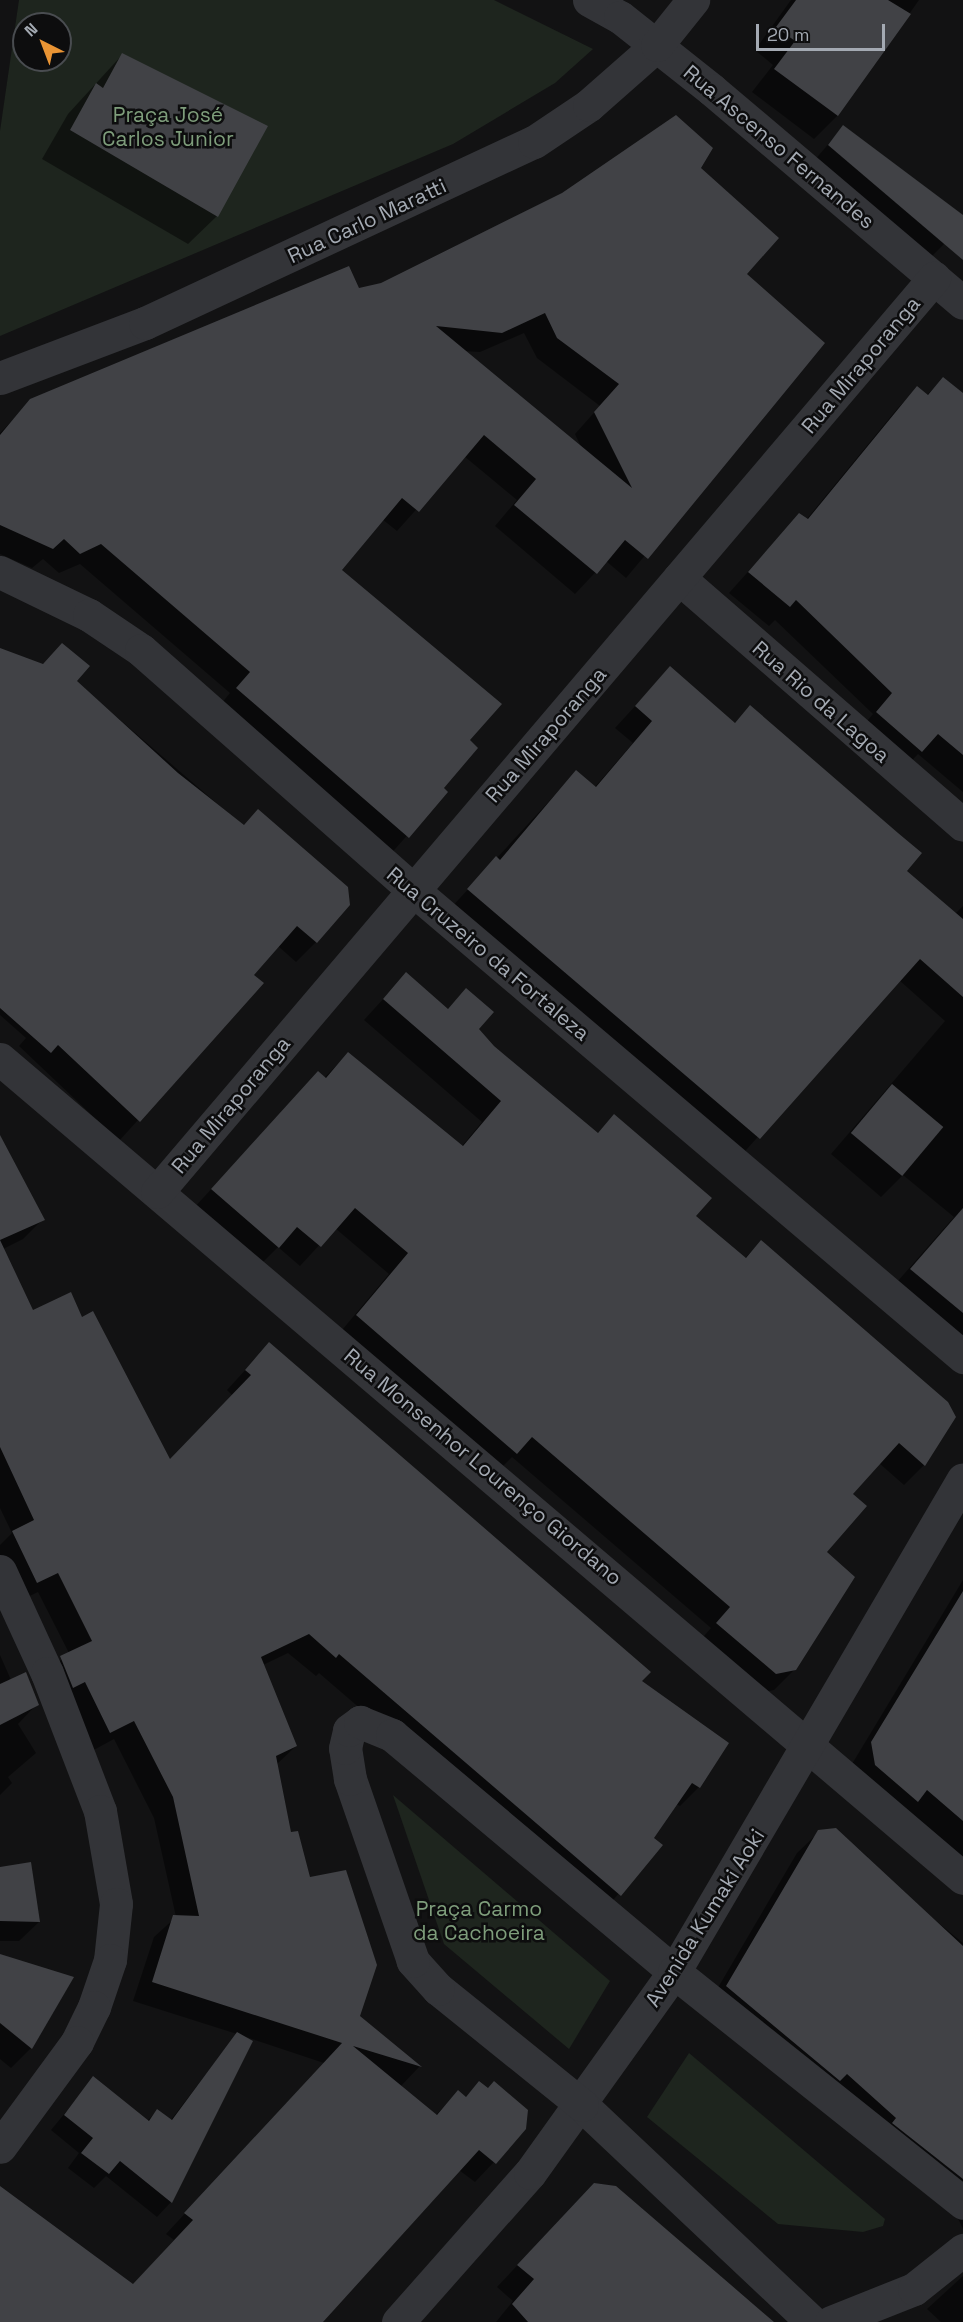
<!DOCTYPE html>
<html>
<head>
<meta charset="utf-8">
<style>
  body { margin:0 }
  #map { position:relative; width:963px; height:2322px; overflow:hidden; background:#121213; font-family:"Space Grotesk",sans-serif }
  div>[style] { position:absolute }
  .green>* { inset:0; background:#1e251e }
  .shadow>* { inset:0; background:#0007 }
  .building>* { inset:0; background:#414246; transform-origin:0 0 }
  .minor>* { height:33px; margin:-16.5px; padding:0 16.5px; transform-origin:16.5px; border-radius:16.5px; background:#333438 }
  span { translate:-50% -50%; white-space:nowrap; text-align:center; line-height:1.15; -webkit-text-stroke:5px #0d0d0e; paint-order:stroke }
  .park-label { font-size:21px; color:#7e9d7b }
  .street-label { font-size:21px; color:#a4aab3 }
  .north { position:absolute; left:12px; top:12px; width:60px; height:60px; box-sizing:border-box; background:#0d0d0e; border:2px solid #494c50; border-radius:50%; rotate:318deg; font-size:16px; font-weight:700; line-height:24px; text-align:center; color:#a4aab3 }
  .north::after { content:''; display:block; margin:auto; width:21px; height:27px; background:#e99434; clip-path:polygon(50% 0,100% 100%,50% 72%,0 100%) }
  .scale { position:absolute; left:756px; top:24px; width:129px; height:27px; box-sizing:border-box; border:3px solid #a4aab3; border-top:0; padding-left:8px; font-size:18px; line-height:21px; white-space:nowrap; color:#a4aab3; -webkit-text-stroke:4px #0d0d0e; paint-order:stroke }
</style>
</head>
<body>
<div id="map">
  <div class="green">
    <div style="clip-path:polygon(evenodd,19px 0,494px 0,593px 49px,555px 83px,453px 144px,0 336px,0 131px,19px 0,24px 24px,60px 24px,60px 60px,24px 60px,24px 24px)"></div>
    <div style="clip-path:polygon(393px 1795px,610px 1981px,569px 2049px,444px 1944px)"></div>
    <div style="clip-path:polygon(689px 2053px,885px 2219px,883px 2226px,863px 2232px,778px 2224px,647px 2117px)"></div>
  </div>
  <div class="shadow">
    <div style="clip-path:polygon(791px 0,919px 0,837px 116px,814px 139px,752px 92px,773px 65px,755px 50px)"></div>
    <div style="clip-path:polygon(122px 55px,266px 127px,217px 216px,188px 244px,42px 159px,68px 114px)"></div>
    <div style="clip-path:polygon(843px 127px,944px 244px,928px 260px,813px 162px)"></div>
    <div style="clip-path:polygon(evenodd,699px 168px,745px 274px,823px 344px,626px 578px,606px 561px,575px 594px,495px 526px,517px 500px,464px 456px,397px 531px,382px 519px,340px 570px,468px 741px,442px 789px,446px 792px,387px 858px,216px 710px,230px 693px,80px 564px,59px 573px,43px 559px,32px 568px,0 554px,0 433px,31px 401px,382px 284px,699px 168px,524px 333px,537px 358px,600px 406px,575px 434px,582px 449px,463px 351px,480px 352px,524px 333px)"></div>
    <div style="clip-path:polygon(943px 379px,963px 397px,963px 792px,918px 754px,901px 772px,857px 733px,873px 714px,775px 620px,769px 626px,729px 593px,799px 515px,806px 520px,897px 409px,917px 388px,926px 396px)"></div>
    <div style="clip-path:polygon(62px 645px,75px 681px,243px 826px,316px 942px,296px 962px,278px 946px,252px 975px,262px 983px,119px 1141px,19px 1046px,26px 1038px,0 1015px,0 649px,42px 665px)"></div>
    <div style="clip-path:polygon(670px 668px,734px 724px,750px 707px,904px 871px,955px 914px,963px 906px,963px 1352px,890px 1290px,954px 1217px,903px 1175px,881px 1197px,831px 1154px,945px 1021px,899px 980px,738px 1159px,448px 911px,576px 772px,594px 788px,633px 743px,615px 728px)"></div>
    <div style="clip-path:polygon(406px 974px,447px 1010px,466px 990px,477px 1029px,493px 1047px,597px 1134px,614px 1116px,694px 1216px,744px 1259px,761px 1242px,924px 1465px,904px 1485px,879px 1463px,851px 1494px,825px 1552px,795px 1669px,774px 1690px,755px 1694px,697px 1644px,711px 1628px,512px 1457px,496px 1473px,337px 1336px,389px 1274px,335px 1228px,300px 1266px,278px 1247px,258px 1267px,192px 1210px,318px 1073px,324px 1078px,348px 1054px,462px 1146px,482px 1122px,364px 1020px)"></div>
    <div style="clip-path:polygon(0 1138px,43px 1219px,23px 1239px,3px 1249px,32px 1312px,81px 1319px,169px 1461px,233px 1396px,227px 1390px,269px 1344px,640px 1682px,699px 1787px,680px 1806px,676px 1804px,652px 1838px,661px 1845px,600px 1915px,319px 1673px,316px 1676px,288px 1653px,263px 1665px,296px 1746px,276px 1765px,290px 1834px,359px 2016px,419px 2067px,400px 2087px,435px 2116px,458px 2092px,465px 2098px,479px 2083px,525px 2129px,475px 2182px,459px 2170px,321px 2322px,0 2322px,0 2188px,133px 2285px,174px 2240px,166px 2234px,324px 2063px,246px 2037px,251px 2042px,171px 2202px,157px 2217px,106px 2176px,94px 2188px,68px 2168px,79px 2153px,51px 2130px,94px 2078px,147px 2121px,157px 2111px,170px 2121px,237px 2034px,133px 2001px,154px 1937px,176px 1917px,154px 1818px,114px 1739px,90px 1752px,41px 1677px,69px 1653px,38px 1592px,17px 1602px,0 1567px,0 1545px,12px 1533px,0 1508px)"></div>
    <div style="clip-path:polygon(963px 1580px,963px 1858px,852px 1764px)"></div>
    <div style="clip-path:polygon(0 1655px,11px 1680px,37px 1704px,18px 1724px,36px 1753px,8px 1777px,12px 1783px,0 1795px)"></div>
    <div style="clip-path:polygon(835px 1829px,868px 1857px,864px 1862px,963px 1943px,963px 2229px,954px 2210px,706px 2008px,797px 1853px,819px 1832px)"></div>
    <div style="clip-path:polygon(0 1869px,39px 1922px,19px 1941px,0 1941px)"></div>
    <div style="clip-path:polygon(0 1956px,72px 1978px,31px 2048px,11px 2068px,0 2059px)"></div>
    <div style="clip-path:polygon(573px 2206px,767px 2322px,496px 2322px,513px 2301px,497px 2287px)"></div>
    <div style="clip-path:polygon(963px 2276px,963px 2322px,941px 2322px,927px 2309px)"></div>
  </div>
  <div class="building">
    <div style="clip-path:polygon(796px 0,888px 0,911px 14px,838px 116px,774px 69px,795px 41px,776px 27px)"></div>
    <div style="clip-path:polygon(122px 53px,268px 126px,218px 217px,70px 130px,96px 83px,103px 88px)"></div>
    <div style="clip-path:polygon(evenodd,676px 115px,713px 148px,701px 168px,779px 238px,747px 274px,825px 343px,648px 559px,625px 540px,597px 574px,514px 505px,536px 479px,484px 435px,419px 512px,402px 498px,342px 570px,502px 704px,470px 740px,478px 748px,444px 788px,448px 792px,409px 838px,236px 688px,250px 672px,101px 544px,80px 554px,64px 539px,53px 549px,0 525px,0 435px,30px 399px,349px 266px,359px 288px,381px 283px,562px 193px,676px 115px,545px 313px,557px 338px,619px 384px,594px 412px,632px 488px,436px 326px,502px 333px,545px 313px)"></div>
    <div style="clip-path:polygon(843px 125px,963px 215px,963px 260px,828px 145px)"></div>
    <div style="clip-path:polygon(943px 377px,963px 393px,963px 755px,938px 734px,922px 752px,876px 712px,892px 693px,796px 600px,790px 607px,748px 572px,799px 513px,808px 519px,917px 386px,928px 395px)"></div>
    <div style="clip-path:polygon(62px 643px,90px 666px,77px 681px,178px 773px,244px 825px,258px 809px,348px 887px,350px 905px,317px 943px,297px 926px,254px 975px,264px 983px,140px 1122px,58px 1045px,51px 1053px,0 1008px,0 648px,43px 664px)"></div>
    <div style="clip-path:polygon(670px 666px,735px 723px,750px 705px,898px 833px,922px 853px,907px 871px,963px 919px,963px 997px,920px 959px,760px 1139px,467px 889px,496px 856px,500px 860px,576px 770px,596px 787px,652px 721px,635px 706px)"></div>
    <div style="clip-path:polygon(406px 972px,448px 1009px,466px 988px,494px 1012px,479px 1029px,494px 1046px,598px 1133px,614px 1114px,712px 1198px,696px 1216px,746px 1258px,761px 1240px,948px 1402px,956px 1417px,925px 1466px,899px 1443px,853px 1494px,867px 1506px,827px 1552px,855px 1577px,796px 1670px,776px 1674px,716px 1623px,730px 1607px,532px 1437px,517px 1454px,356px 1315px,408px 1253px,355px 1208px,321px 1247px,297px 1227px,279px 1248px,211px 1189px,318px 1071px,326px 1078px,348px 1052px,463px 1146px,501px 1101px,383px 999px)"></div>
    <div style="left:892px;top:1084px;width:67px;height:64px;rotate:40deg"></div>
    <div style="clip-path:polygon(0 1135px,45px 1220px,0 1240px,33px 1310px,71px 1292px,82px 1317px,93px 1311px,170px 1459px,251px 1375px,245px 1370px,269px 1342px,651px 1672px,642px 1681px,729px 1743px,700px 1788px,692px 1783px,654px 1838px,663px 1845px,621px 1896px,339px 1654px,336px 1658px,309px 1634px,261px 1657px,297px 1746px,276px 1756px,291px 1832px,298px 1831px,310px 1877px,346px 1870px,377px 1965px,360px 2016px,422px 2067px,353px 2046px,437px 2115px,458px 2090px,466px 2097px,479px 2081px,488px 2088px,494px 2081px,528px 2110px,526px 2129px,496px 2164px,479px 2150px,323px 2322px,0 2322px,0 2186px,133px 2284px,193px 2220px,184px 2213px,342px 2043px,152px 1982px,173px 1915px,199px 1916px,173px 1797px,134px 1721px,110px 1733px,85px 1682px,73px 1688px,60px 1656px,92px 1641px,58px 1573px,37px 1583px,12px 1531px,34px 1520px,0 1447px)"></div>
    <div style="clip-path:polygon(963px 1208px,963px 1313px,910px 1269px)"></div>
    <div style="clip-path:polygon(963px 1591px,963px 1821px,927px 1790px,918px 1802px,875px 1765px,871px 1742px)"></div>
    <div style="clip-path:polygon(26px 1672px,39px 1705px,0 1725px,0 1684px)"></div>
    <div style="clip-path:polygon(836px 1828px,963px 1946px,963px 2179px,892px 2123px,896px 2118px,847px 2074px,840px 2081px,726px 1986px,818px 1830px)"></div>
    <div style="clip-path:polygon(31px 1862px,40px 1922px,0 1921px,0 1867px)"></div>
    <div style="clip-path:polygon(0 1954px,74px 1977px,32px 2049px,0 2023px)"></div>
    <div style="clip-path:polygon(237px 2032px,253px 2041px,172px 2203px,120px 2161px,109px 2174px,81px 2153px,93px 2138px,64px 2115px,93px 2076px,149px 2121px,157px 2109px,172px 2120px)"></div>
    <div style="clip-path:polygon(594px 2183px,616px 2186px,774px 2322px,528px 2322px,512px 2304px,534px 2279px,517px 2265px)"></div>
  </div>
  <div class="minor">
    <div style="left:589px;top:0;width:35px;rotate:29deg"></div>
    <div style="left:620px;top:17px;width:117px;rotate:38.4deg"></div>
    <div style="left:712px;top:90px;width:329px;rotate:40.3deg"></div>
    <div style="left:0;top:378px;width:155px;rotate:-20.8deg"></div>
    <div style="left:145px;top:323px;width:429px;rotate:-25deg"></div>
    <div style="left:534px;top:142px;width:66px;rotate:-33.9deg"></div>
    <div style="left:589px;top:105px;width:91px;rotate:-41.4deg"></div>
    <div style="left:657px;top:45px;width:58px;rotate:-51.3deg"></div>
    <div style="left:0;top:572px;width:99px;rotate:25.8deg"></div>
    <div style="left:89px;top:615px;width:63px;rotate:33.9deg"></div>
    <div style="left:141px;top:650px;width:363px;rotate:41.4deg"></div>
    <div style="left:413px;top:890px;width:722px;rotate:40.33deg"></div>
    <div style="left:679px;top:578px;width:376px;rotate:41deg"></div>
    <div style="left:0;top:1059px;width:1264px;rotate:40.38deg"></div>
    <div style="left:157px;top:1192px;width:1200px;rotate:-49.63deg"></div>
    <div style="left:0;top:1571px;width:112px;rotate:65.3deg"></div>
    <div style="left:47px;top:1673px;width:148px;rotate:69deg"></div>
    <div style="left:100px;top:1811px;width:94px;rotate:80.2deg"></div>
    <div style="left:116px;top:1904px;width:56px;rotate:96.1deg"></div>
    <div style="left:110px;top:1960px;width:50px;rotate:108.8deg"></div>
    <div style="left:94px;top:2007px;width:39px;rotate:116deg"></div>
    <div style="left:77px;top:2042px;width:130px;rotate:126.3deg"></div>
    <div style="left:398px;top:2322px;width:199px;rotate:-48.5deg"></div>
    <div style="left:530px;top:2173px;width:247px;rotate:-54.4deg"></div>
    <div style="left:674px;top:1972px;width:571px;rotate:-59.62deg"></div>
    <div style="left:812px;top:2322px;width:316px;rotate:-136.7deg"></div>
    <div style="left:582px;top:2105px;width:185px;rotate:-141.1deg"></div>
    <div style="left:438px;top:1989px;width:38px;rotate:-132deg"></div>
    <div style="left:413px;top:1961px;width:193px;rotate:-109.1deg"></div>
    <div style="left:350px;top:1779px;width:31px;rotate:-99deg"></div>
    <div style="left:345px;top:1748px;width:18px;rotate:-77deg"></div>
    <div style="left:349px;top:1730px;width:14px;rotate:-36deg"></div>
    <div style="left:360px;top:1722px;width:35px;rotate:22deg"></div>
    <div style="left:392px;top:1735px;width:368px;rotate:40deg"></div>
    <div style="left:674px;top:1972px;width:370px;rotate:38.6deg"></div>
    <div style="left:831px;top:2322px;width:89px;rotate:-21.7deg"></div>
    <div style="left:914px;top:2289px;width:63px;rotate:-38.5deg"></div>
  </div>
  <div class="park-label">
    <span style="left:168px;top:127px">Praça José<br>Carlos Junior</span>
    <span style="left:479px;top:1921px">Praça Carmo<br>da Cachoeira</span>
  </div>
  <div class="street-label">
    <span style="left:779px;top:147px;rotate:40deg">Rua Ascenso Fernandes</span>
    <span style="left:367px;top:221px;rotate:-25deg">Rua Carlo Maratti</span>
    <span style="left:861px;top:365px;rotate:-50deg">Rua Miraporanga</span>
    <span style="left:821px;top:702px;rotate:41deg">Rua Rio da Lagoa</span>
    <span style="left:546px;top:735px;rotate:-49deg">Rua Miraporanga</span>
    <span style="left:488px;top:954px;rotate:40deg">Rua Cruzeiro da Fortaleza</span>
    <span style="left:231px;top:1105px;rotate:-50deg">Rua Miraporanga</span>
    <span style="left:483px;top:1467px;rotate:40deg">Rua Monsenhor Lourenço Giordano</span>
    <span style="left:705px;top:1918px;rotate:-58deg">Avenida Kumaki Aoki</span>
  </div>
  <div class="north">N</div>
  <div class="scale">20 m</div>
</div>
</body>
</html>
